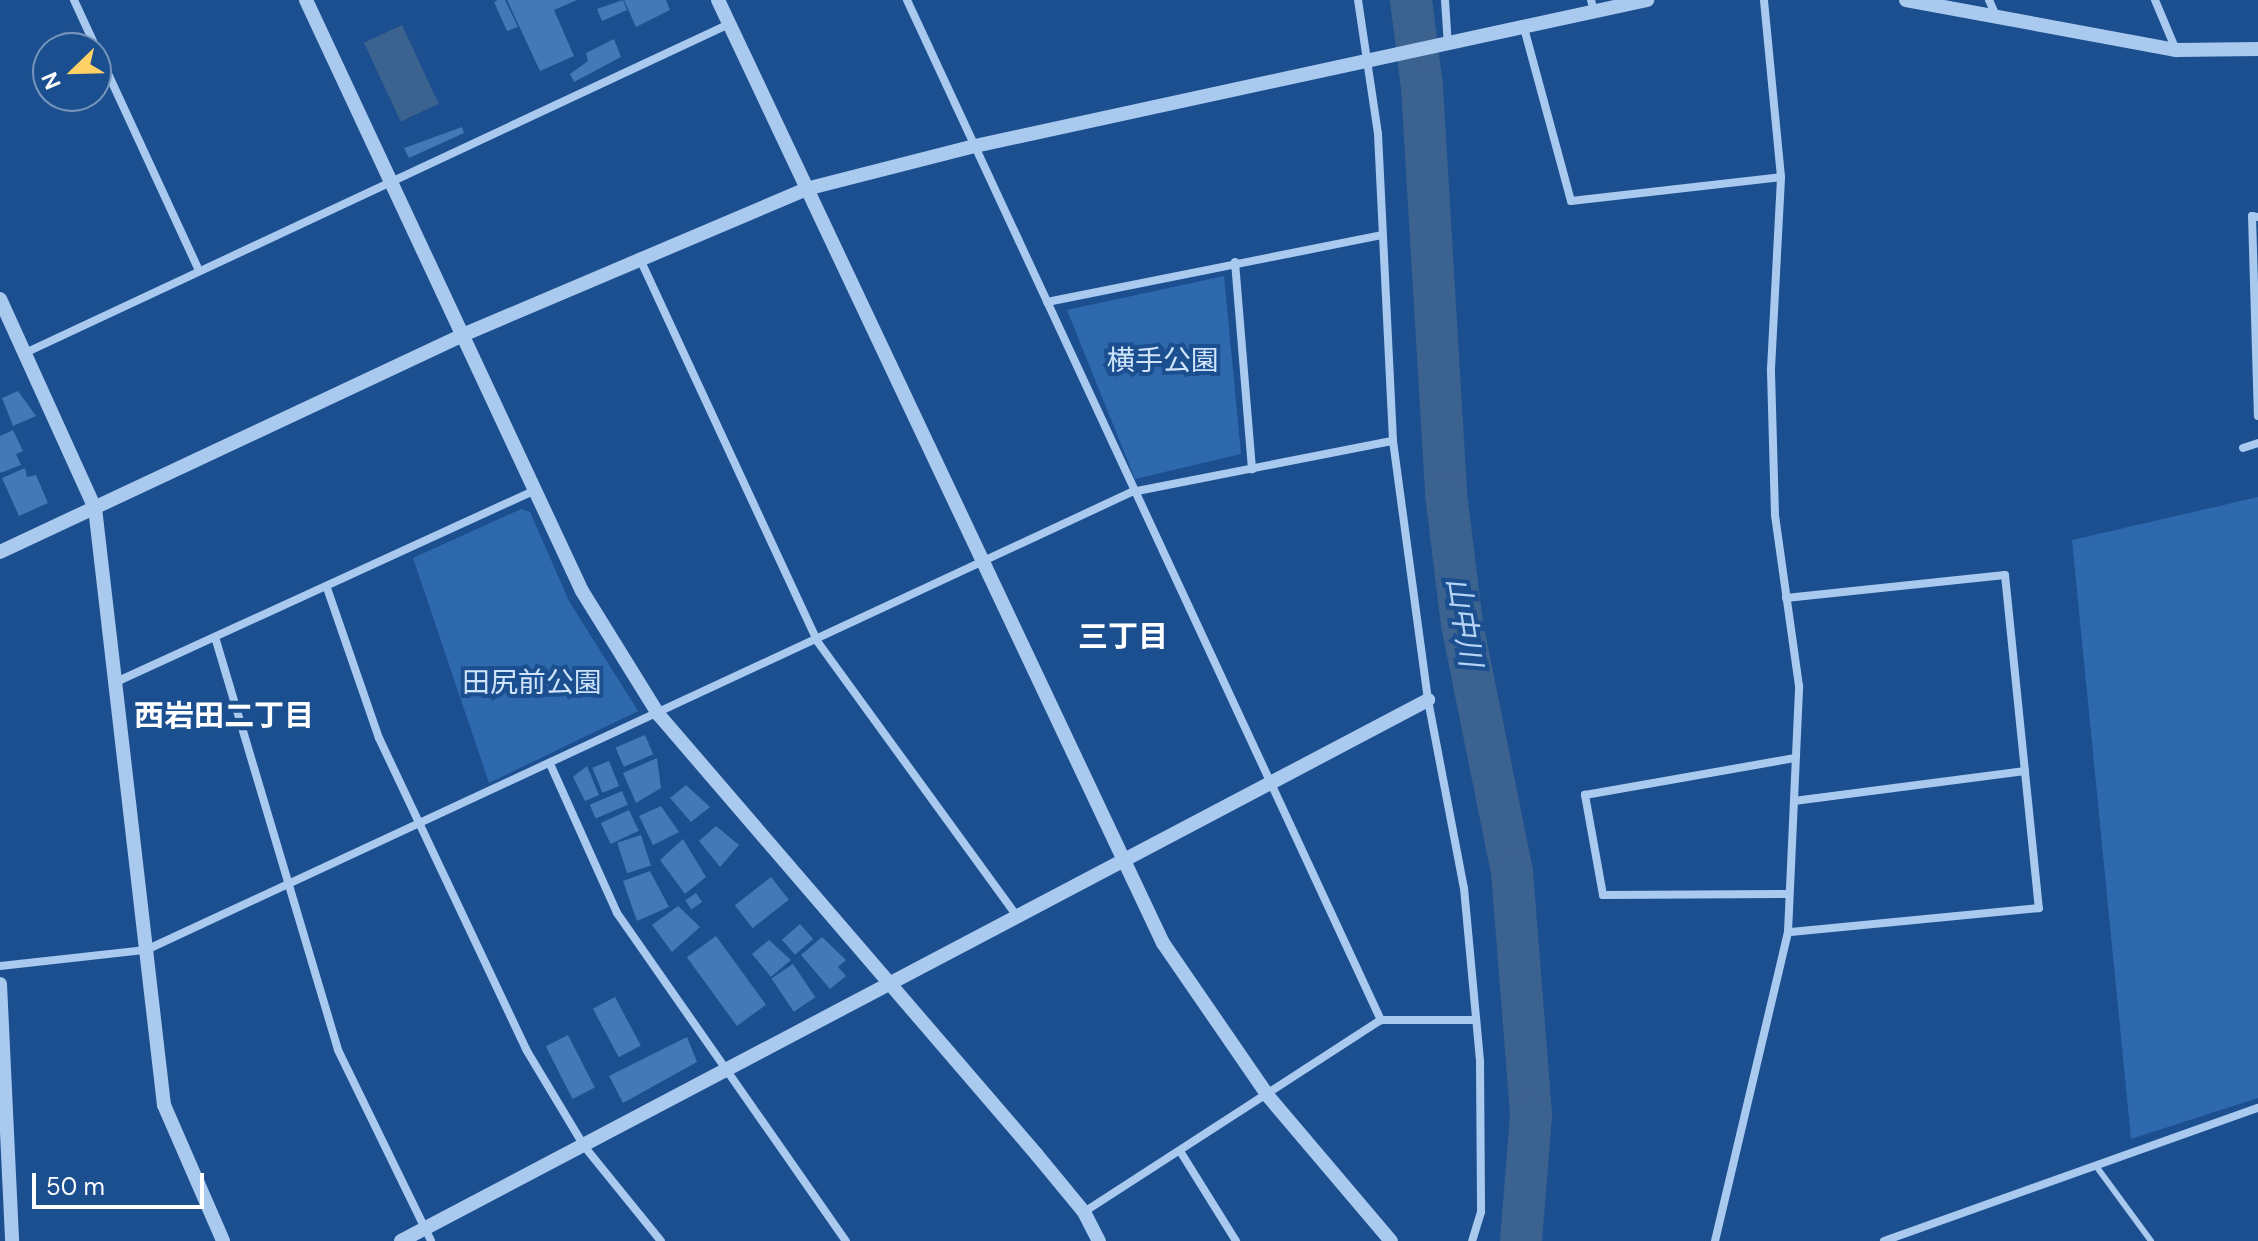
<!DOCTYPE html>
<html>
<head>
<meta charset="utf-8">
<style>
  body { margin:0 }
  #map { position:relative; width:2258px; height:1241px; overflow:hidden; background:#1b4f8f; font-family:"DM Sans","Noto Sans JP",sans-serif }
  div>[style] { position:absolute }
  .green>* { inset:0; background:#2e69ad }
  .water>* { inset:0; background:#3c6290; transform-origin:0 0 }
  .river>* { height:42px; margin:-21px; padding:0 21px; transform-origin:21px; border-radius:21px; background:#3c6290 }
  .building>* { inset:0; background:#4478b7; transform-origin:0 0 }
  .service>* { height:6px; margin:-3px; padding:0 3px; transform-origin:3px; border-radius:3px; background:#a9c9ee }
  .minor>* { height:8px; margin:-4px; padding:0 4px; transform-origin:4px; border-radius:4px; background:#a9c9ee }
  .tertiary>* { height:14px; margin:-7px; padding:0 7px; transform-origin:7px; border-radius:7px; background:#a9c9ee }
  span { translate:-50% -50%; white-space:nowrap; text-align:center; line-height:1.15; -webkit-text-stroke:8px #1b4f8f; paint-order:stroke }
  .park-label { font-size:28px; color:#cfe3fa }
  .water-label { font-size:30px; color:#b5d3f5; font-style:italic }
  .neighbourhood-label { font-size:30px; color:#fff; font-weight:700 }
  .north { position:absolute; left:32px; top:32px; width:80px; height:80px; box-sizing:border-box; background:#1b4f8f; border:2px solid #7695bc; border-radius:50%; rotate:247deg; font-size:22px; font-weight:700; line-height:32px; text-align:center; color:#fff }
  .north::after { content:''; display:block; margin:auto; width:28px; height:36px; background:#ffd166; clip-path:polygon(50% 0,100% 100%,50% 72%,0 100%) }
  .scale { position:absolute; left:32px; top:1173px; width:172px; height:36px; box-sizing:border-box; border:4px solid #fff; border-top:0; padding-left:10px; font-size:24px; line-height:28px; white-space:nowrap; color:#fff; -webkit-text-stroke:6px #1b4f8f; paint-order:stroke }
</style>
</head>
<body>
<div id="map">
  <div class="green">
    <div style="clip-path:polygon(1224px 276px,1241px 454px,1135px 479px,1067px 310px)"></div>
    <div style="clip-path:polygon(2258px 497px,2258px 1098px,2131px 1139px,2072px 540px)"></div>
    <div style="clip-path:polygon(521px 509px,530px 512px,569px 601px,638px 711px,489px 783px,413px 558px)"></div>
  </div>
  <div class="water">
    <div style="left:402px;top:25px;width:87px;height:42px;rotate:65deg"></div>
  </div>
  <div class="river">
    <div style="left:1411px;top:0;width:88px;rotate:82.8deg"></div>
    <div style="left:1422px;top:87px;width:408px;rotate:86.6deg"></div>
    <div style="left:1446px;top:494px;width:131px;rotate:83deg"></div>
    <div style="left:1462px;top:624px;width:253px;rotate:78.6deg"></div>
    <div style="left:1512px;top:872px;width:245px;rotate:85.5deg"></div>
    <div style="left:1531px;top:1116px;width:125px;rotate:94.6deg"></div>
  </div>
  <div class="building">
    <div style="clip-path:polygon(498px 0,505px 0,518px 27px,507px 31px,494px 2px)"></div>
    <div style="clip-path:polygon(507px 0,577px 0,554px 10px,574px 56px,540px 71px)"></div>
    <div style="clip-path:polygon(623px 0,627px 10px,602px 21px,597px 9px)"></div>
    <div style="clip-path:polygon(624px 0,666px 0,670px 10px,636px 27px)"></div>
    <div style="clip-path:polygon(614px 39px,621px 57px,574px 82px,570px 74px,588px 61px,586px 53px)"></div>
    <div style="clip-path:polygon(462px 127px,464px 133px,409px 158px,404px 148px)"></div>
    <div style="clip-path:polygon(18px 391px,36px 416px,13px 426px,2px 398px)"></div>
    <div style="clip-path:polygon(13px 430px,23px 451px,16px 454px,21px 465px,0 473px,0 436px)"></div>
    <div style="clip-path:polygon(25px 468px,27px 477px,36px 475px,48px 503px,19px 516px,2px 478px)"></div>
    <div style="left:645px;top:735px;width:21px;height:32px;rotate:67deg"></div>
    <div style="clip-path:polygon(657px 758px,661px 788px,636px 803px,623px 773px)"></div>
    <div style="left:609px;top:761px;width:27px;height:18px;rotate:68deg"></div>
    <div style="clip-path:polygon(587px 766px,599px 795px,585px 801px,573px 777px)"></div>
    <div style="clip-path:polygon(686px 785px,710px 807px,691px 822px,670px 798px)"></div>
    <div style="left:622px;top:791px;width:15px;height:35px;rotate:67deg"></div>
    <div style="clip-path:polygon(661px 806px,679px 832px,653px 845px,639px 816px)"></div>
    <div style="left:629px;top:810px;width:23px;height:31px;rotate:65deg"></div>
    <div style="clip-path:polygon(716px 826px,739px 845px,720px 867px,699px 841px)"></div>
    <div style="left:641px;top:835px;width:32px;height:25px;rotate:72deg"></div>
    <div style="clip-path:polygon(683px 839px,706px 877px,685px 894px,660px 860px)"></div>
    <div style="clip-path:polygon(650px 871px,669px 907px,637px 921px,623px 881px)"></div>
    <div style="left:771px;top:877px;width:29px;height:46px;rotate:52deg"></div>
    <div style="left:696px;top:893px;width:11px;height:13px;rotate:56deg"></div>
    <div style="clip-path:polygon(678px 906px,700px 927px,672px 952px,652px 925px)"></div>
    <div style="left:800px;top:924px;width:20px;height:24px;rotate:49deg"></div>
    <div style="left:716px;top:936px;width:85px;height:36px;rotate:54deg"></div>
    <div style="clip-path:polygon(822px 937px,846px 960px,838px 967px,846px 976px,830px 989px,801px 955px)"></div>
    <div style="clip-path:polygon(769px 940px,791px 960px,771px 977px,752px 954px)"></div>
    <div style="left:793px;top:964px;width:40px;height:26px;rotate:56deg"></div>
    <div style="left:615px;top:997px;width:55px;height:25px;rotate:62deg"></div>
    <div style="left:568px;top:1035px;width:59px;height:25px;rotate:63deg"></div>
    <div style="clip-path:polygon(687px 1037px,697px 1062px,623px 1103px,609px 1076px)"></div>
  </div>
  <div class="service">
    <div style="left:2096px;top:1166px;width:93px;rotate:53.7deg"></div>
  </div>
  <div class="minor">
    <div style="left:74px;top:0;width:298px;rotate:65.2deg"></div>
    <div style="left:907px;top:0;width:1125px;rotate:65.08deg"></div>
    <div style="left:1358px;top:0;width:135px;rotate:81.5deg"></div>
    <div style="left:1378px;top:134px;width:307px;rotate:87.2deg"></div>
    <div style="left:1393px;top:441px;width:261px;rotate:82.3deg"></div>
    <div style="left:1428px;top:700px;width:191px;rotate:79.2deg"></div>
    <div style="left:1464px;top:888px;width:175px;rotate:84.7deg"></div>
    <div style="left:1480px;top:1062px;width:150px;rotate:89.6deg"></div>
    <div style="left:1481px;top:1212px;width:30px;rotate:107deg"></div>
    <div style="left:1445px;top:0;width:46px;rotate:86.3deg"></div>
    <div style="left:1591px;top:0;width:12px;rotate:76deg"></div>
    <div style="left:1989px;top:0;width:17px;rotate:66deg"></div>
    <div style="left:2155px;top:0;width:54px;rotate:67.2deg"></div>
    <div style="left:1524px;top:28px;width:179px;rotate:74.8deg"></div>
    <div style="left:1571px;top:201px;width:211px;rotate:-6.5deg"></div>
    <div style="left:2258px;top:217px;width:6px;rotate:-171deg"></div>
    <div style="left:2252px;top:216px;width:200px;rotate:88.3deg"></div>
    <div style="left:639px;top:257px;width:423px;rotate:65.1deg"></div>
    <div style="left:817px;top:641px;width:339px;rotate:54deg"></div>
    <div style="left:1235px;top:262px;width:208px;rotate:85.3deg"></div>
    <div style="left:1047px;top:302px;width:341px;rotate:-11.3deg"></div>
    <div style="left:25px;top:353px;width:777px;rotate:-25.05deg"></div>
    <div style="left:2243px;top:448px;width:16px;rotate:-18deg"></div>
    <div style="left:327px;top:588px;width:159px;rotate:70.9deg"></div>
    <div style="left:379px;top:738px;width:346px;rotate:64.7deg"></div>
    <div style="left:527px;top:1051px;width:111px;rotate:59deg"></div>
    <div style="left:584px;top:1146px;width:122px;rotate:51deg"></div>
    <div style="left:1786px;top:598px;width:220px;rotate:-6deg"></div>
    <div style="left:2005px;top:575px;width:335px;rotate:84.2deg"></div>
    <div style="left:2039px;top:908px;width:252px;rotate:174.5deg"></div>
    <div style="left:215px;top:637px;width:431px;rotate:73.4deg"></div>
    <div style="left:338px;top:1050px;width:212px;rotate:64deg"></div>
    <div style="left:116px;top:682px;width:463px;rotate:-24.6deg"></div>
    <div style="left:551px;top:766px;width:161px;rotate:65.8deg"></div>
    <div style="left:617px;top:913px;width:400px;rotate:55.1deg"></div>
    <div style="left:1794px;top:801px;width:233px;rotate:-7.4deg"></div>
    <div style="left:1789px;top:894px;width:186px;rotate:179.7deg"></div>
    <div style="left:1603px;top:895px;width:102px;rotate:-100.2deg"></div>
    <div style="left:1585px;top:795px;width:213px;rotate:-10deg"></div>
    <div style="left:0;top:966px;width:147px;rotate:-6.3deg"></div>
    <div style="left:146px;top:950px;width:1087px;rotate:-24.92deg"></div>
    <div style="left:1132px;top:492px;width:266px;rotate:-11.1deg"></div>
    <div style="left:1180px;top:1151px;width:106px;rotate:58.1deg"></div>
    <div style="left:1084px;top:1212px;width:354px;rotate:-32.9deg"></div>
    <div style="left:1381px;top:1020px;width:94px"></div>
    <div style="left:1715px;top:1241px;width:318px;rotate:-76.7deg"></div>
    <div style="left:1788px;top:932px;width:246px;rotate:-87.4deg"></div>
    <div style="left:1799px;top:686px;width:173px;rotate:-98deg"></div>
    <div style="left:1775px;top:515px;width:146px;rotate:-91.6deg"></div>
    <div style="left:1771px;top:369px;width:192px;rotate:-87deg"></div>
    <div style="left:1781px;top:177px;width:178px;rotate:-95.5deg"></div>
    <div style="left:1884px;top:1241px;width:397px;rotate:-19.6deg"></div>
  </div>
  <div class="tertiary">
    <div style="left:306px;top:0;width:652px;rotate:64.97deg"></div>
    <div style="left:582px;top:591px;width:146px;rotate:58.2deg"></div>
    <div style="left:659px;top:715px;width:580px;rotate:49.33deg"></div>
    <div style="left:1037px;top:1155px;width:74px;rotate:50.5deg"></div>
    <div style="left:1084px;top:1212px;width:33px;rotate:63deg"></div>
    <div style="left:718px;top:0;width:1043px;rotate:64.74deg"></div>
    <div style="left:1163px;top:943px;width:186px;rotate:55.5deg"></div>
    <div style="left:1268px;top:1096px;width:190px;rotate:49.7deg"></div>
    <div style="left:1906px;top:0;width:275px;rotate:10.5deg"></div>
    <div style="left:2176px;top:50px;width:82px;rotate:-0.7deg"></div>
    <div style="left:0;top:299px;width:230px;rotate:65.6deg"></div>
    <div style="left:95px;top:508px;width:601px;rotate:83.41deg"></div>
    <div style="left:164px;top:1105px;width:148px;rotate:66.5deg"></div>
    <div style="left:0;top:552px;width:514px;rotate:-25.12deg"></div>
    <div style="left:465px;top:334px;width:371px;rotate:-23deg"></div>
    <div style="left:806px;top:189px;width:174px;rotate:-14.3deg"></div>
    <div style="left:975px;top:146px;width:688px;rotate:-12.26deg"></div>
    <div style="left:0;top:984px;width:257px;rotate:87.3deg"></div>
    <div style="left:401px;top:1241px;width:1161px;rotate:-27.78deg"></div>
  </div>
  <div class="park-label">
    <span style="left:1163px;top:361px">横手公園</span>
    <span style="left:532px;top:683px">田尻前公園</span>
  </div>
  <div class="water-label">
    <span style="left:1464px;top:622px;rotate:81deg">山中川</span>
  </div>
  <div class="neighbourhood-label">
    <span style="left:1123px;top:637px">三丁目</span>
    <span style="left:224px;top:716px">西岩田二丁目</span>
  </div>
  <div class="north">N</div>
  <div class="scale">50 m</div>
</div>
</body>
</html>
